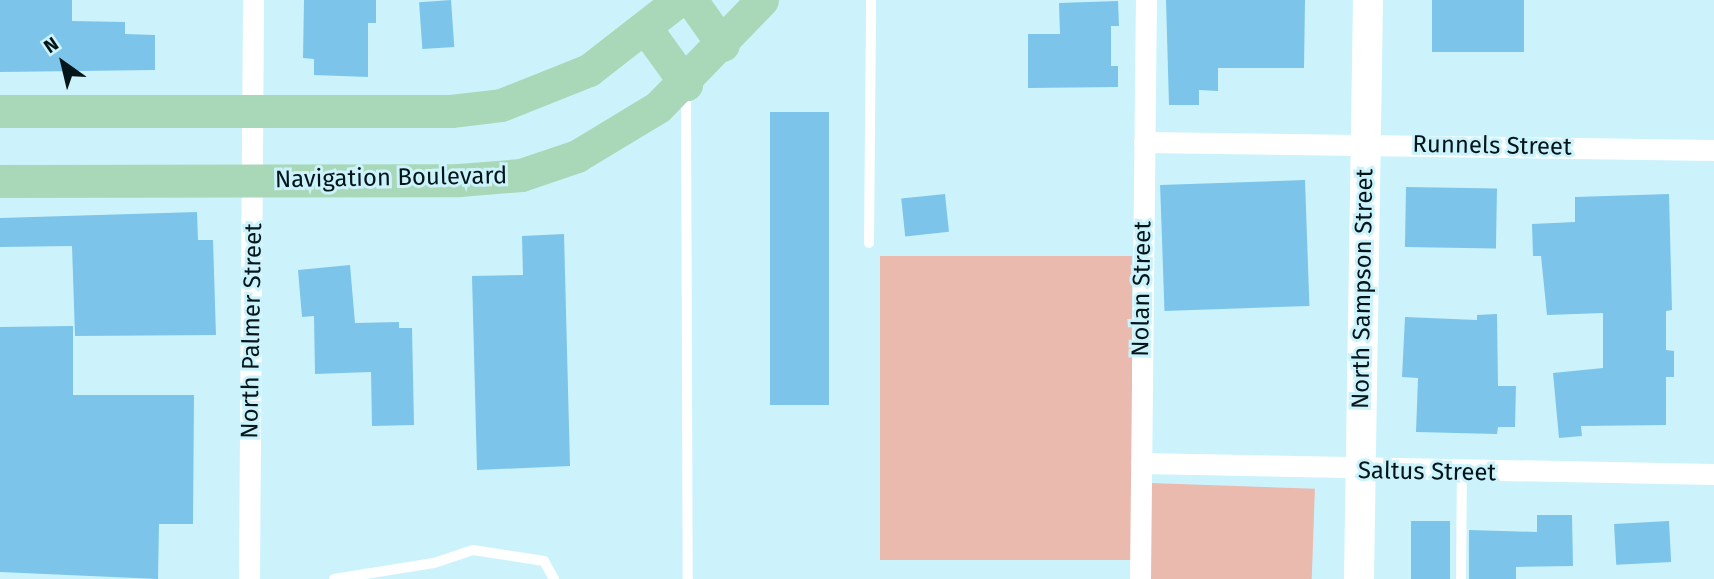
<!DOCTYPE html>
<html>
<head>
<meta charset="utf-8">
<style>
  body { margin:0 }
  #map { position:relative; width:1714px; height:579px; overflow:hidden; background:#ccf3fc; font-family:"Fira Sans",sans-serif }
  div>[style] { position:absolute }
  .green>* { inset:0; background:#eabaaf; transform-origin:0 0 }
  .building>* { inset:0; background:#7dc4ea; transform-origin:0 0 }
  .service>* { height:10px; margin:-5px; padding:0 5px; transform-origin:5px; border-radius:5px; background:#fff }
  .minor>* { height:21px; margin:-10.5px; padding:0 10.5px; transform-origin:10.5px; border-radius:10.5px; background:#fff }
  .secondary>* { height:30px; margin:-15px; padding:0 15px; transform-origin:15px; border-radius:15px; background:#fff }
  .primary>* { height:33px; margin:-16.5px; padding:0 16.5px; transform-origin:16.5px; border-radius:16.5px; background:#a9d8b8 }
  span { translate:-50% -50%; white-space:nowrap; text-align:center; line-height:1.15; -webkit-text-stroke:6px #ccf3fc; paint-order:stroke }
  .street-label { font-size:24px; color:#031519 }
  .north { position:absolute; left:28px; top:28px; width:70px; height:70px; -webkit-text-stroke:5px #ccf3fc; paint-order:stroke; rotate:326deg; font-size:19px; font-weight:700; line-height:28px; text-align:center; color:#031519 }
  .north::after { content:''; display:block; margin:auto; width:24px; height:32px; background:#031519; clip-path:polygon(50% 0,100% 100%,50% 72%,0 100%) }
</style>
</head>
<body>
<div id="map">
  <div class="green">
    <div style="left:880px;top:256px;width:252px;height:304px"></div>
    <div style="left:1150px;top:483px;width:165px;height:96px;rotate:2deg"></div>
  </div>
  <div class="building">
    <div style="clip-path:polygon(0 0,72px 0,72px 21px,125px 22px,125px 34px,155px 35px,155px 70px,0 72px)"></div>
    <div style="clip-path:polygon(304px 0,376px 0,376px 23px,368px 23px,368px 77px,314px 75px,314px 59px,303px 58px)"></div>
    <div style="left:451px;top:0;width:47px;height:32px;rotate:86deg"></div>
    <div style="clip-path:polygon(1166px 0,1305px 0,1304px 68px,1218px 68px,1218px 91px,1199px 90px,1199px 105px,1169px 105px)"></div>
    <div style="left:1432px;top:0;width:92px;height:52px"></div>
    <div style="clip-path:polygon(1118px 1px,1119px 26px,1111px 26px,1111px 66px,1118px 66px,1118px 87px,1028px 88px,1028px 34px,1060px 34px,1059px 3px)"></div>
    <div style="left:770px;top:112px;width:59px;height:293px"></div>
    <div style="left:1305px;top:180px;width:126px;height:145px;rotate:88deg"></div>
    <div style="left:1406px;top:187px;width:91px;height:60px;rotate:1deg"></div>
    <div style="left:945px;top:194px;width:38px;height:44px;rotate:84deg"></div>
    <div style="clip-path:polygon(1669px 194px,1672px 310px,1666px 311px,1666px 350px,1674px 351px,1674px 377px,1666px 377px,1666px 425px,1581px 426px,1582px 436px,1559px 438px,1553px 373px,1603px 368px,1603px 313px,1547px 315px,1541px 256px,1533px 256px,1532px 224px,1575px 222px,1575px 197px)"></div>
    <div style="clip-path:polygon(197px 212px,198px 240px,213px 240px,216px 335px,75px 336px,72px 246px,0 247px,0 218px)"></div>
    <div style="clip-path:polygon(564px 234px,570px 466px,477px 470px,472px 276px,523px 275px,522px 236px)"></div>
    <div style="clip-path:polygon(350px 265px,355px 323px,399px 322px,399px 328px,412px 328px,414px 425px,372px 426px,371px 372px,315px 374px,314px 316px,302px 317px,298px 270px)"></div>
    <div style="clip-path:polygon(1497px 314px,1498px 386px,1516px 386px,1515px 427px,1498px 427px,1497px 434px,1416px 432px,1418px 378px,1402px 377px,1405px 317px,1477px 320px,1477px 315px)"></div>
    <div style="clip-path:polygon(73px 326px,73px 395px,194px 395px,193px 524px,159px 524px,158px 579px,0 572px,0 327px)"></div>
    <div style="clip-path:polygon(1537px 515px,1572px 515px,1573px 566px,1516px 567px,1516px 579px,1469px 579px,1469px 530px,1537px 532px)"></div>
    <div style="left:1411px;top:521px;width:39px;height:58px"></div>
    <div style="left:1669px;top:521px;width:41px;height:55px;rotate:87deg"></div>
  </div>
  <div class="service">
    <div style="left:686px;top:91px;width:488px;rotate:89.8deg"></div>
    <div style="left:869px;top:243px;width:243px;rotate:-89.5deg"></div>
    <div style="left:334px;top:579px;width:101px;rotate:-9.1deg"></div>
    <div style="left:434px;top:563px;width:41px;rotate:-18.4deg"></div>
    <div style="left:473px;top:550px;width:72px;rotate:8.8deg"></div>
    <div style="left:544px;top:561px;width:21px;rotate:61deg"></div>
    <div style="left:1461px;top:579px;width:107px;rotate:-89.5deg"></div>
  </div>
  <div class="minor">
    <div style="left:1144px;top:142px;width:570px;rotate:0.8deg"></div>
    <div style="left:1141px;top:463px;width:573px;rotate:1.1deg"></div>
    <div style="left:249px;top:579px;width:579px;rotate:-89.6deg"></div>
    <div style="left:1140px;top:579px;width:579px;rotate:-89.41deg"></div>
  </div>
  <div class="secondary">
    <div style="left:1359px;top:579px;width:579px;rotate:-89.11deg"></div>
  </div>
  <div class="primary">
    <div style="left:691px;top:0;width:55px;rotate:54.6deg"></div>
    <div style="left:647px;top:30px;width:67px;rotate:54.2deg"></div>
    <div style="left:0;top:111px;width:451px"></div>
    <div style="left:451px;top:111px;width:50px;rotate:-6.8deg"></div>
    <div style="left:501px;top:105px;width:95px;rotate:-21.7deg"></div>
    <div style="left:589px;top:70px;width:114px;rotate:-37.9deg"></div>
    <div style="left:0;top:181px;width:459px;rotate:-0.1deg"></div>
    <div style="left:459px;top:180px;width:62px;rotate:-4.6deg"></div>
    <div style="left:521px;top:175px;width:59px;rotate:-18.7deg"></div>
    <div style="left:577px;top:156px;width:95px;rotate:-31.2deg"></div>
    <div style="left:658px;top:107px;width:149px;rotate:-45.8deg"></div>
  </div>
  <div class="street-label">
    <span style="left:1492px;top:146px;rotate:1deg">Runnels Street</span>
    <span style="left:391px;top:178px;rotate:-1deg">Navigation Boulevard</span>
    <span style="left:1142px;top:289px;rotate:-89deg">Nolan Street</span>
    <span style="left:1363px;top:289px;rotate:-89deg">North Sampson Street</span>
    <span style="left:252px;top:331px;rotate:-89deg">North Palmer Street</span>
    <span style="left:1427px;top:472px;rotate:1deg">Saltus Street</span>
  </div>
  <div class="north">N</div>
</div>
</body>
</html>
